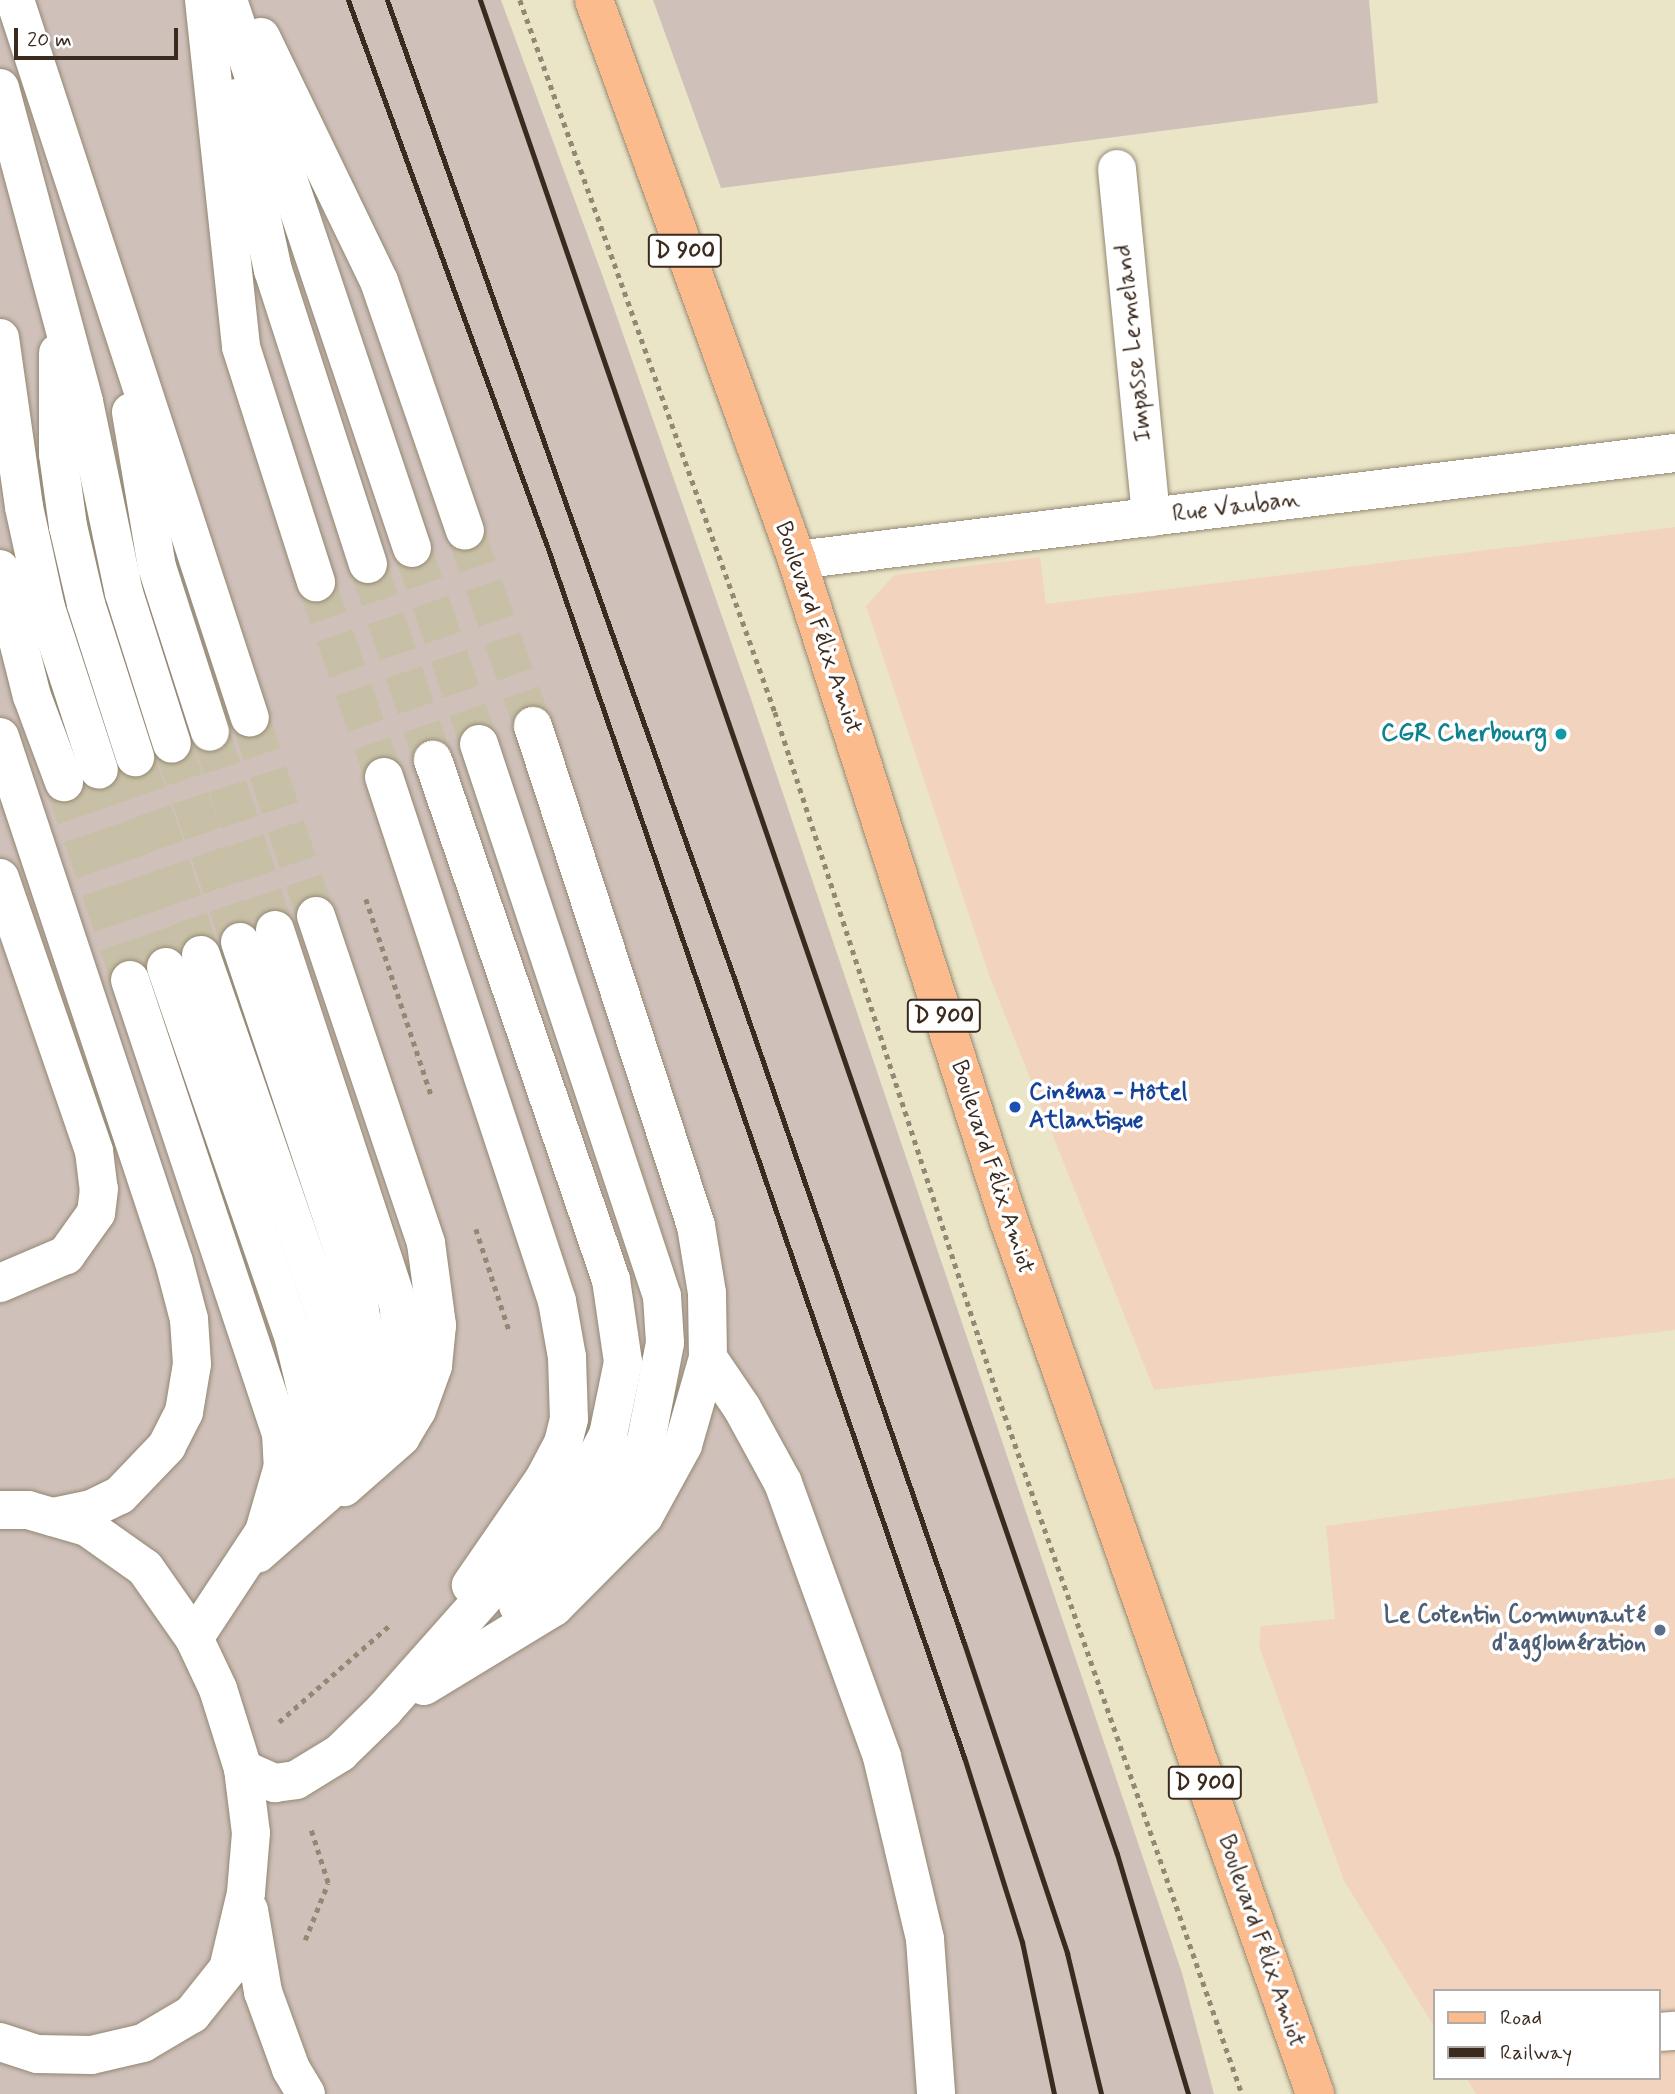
<!DOCTYPE html>
<html>
<head>
<meta charset="utf-8">
<style>
  body { margin:0 }
  #map { position:relative; width:1675px; height:2094px; overflow:hidden; background:#ebe5c8; font-family:Mynerve,sans-serif }
  div>[style] { position:absolute }
  .built>* { inset:0; background:#f2d4be }
  .industrial>* { inset:0; background:#cfc0ba }
  .minor-tunnel>* { height:38px; margin-top:-19px; transform-origin:0; background:repeating-linear-gradient(90deg,#c8c0a6 0 38px,transparent 0 57px) }
  .path>* { height:4.5px; margin-top:-2.25px; transform-origin:0; background:repeating-linear-gradient(90deg,#938873 0 5px,transparent 0 10px) }
  .roads { filter:drop-shadow(0 0 2px #938873) drop-shadow(0 0 2px #938873) }
  .minor>* { height:38px; margin:-19px; padding:0 19px; transform-origin:19px; border-radius:19px; background:#fff }
  .major>* { height:38px; margin:-19px; padding:0 19px; transform-origin:19px; border-radius:19px; background:#fbbb8d }
  .rail>* { height:5px; margin:-2.5px; padding:0 2.5px; transform-origin:2.5px; border-radius:2.5px; background:#3b2a1e }
  .dots>* { width:19px; height:19px; translate:-50% -50%; box-sizing:border-box; border:4px solid #fff; border-radius:50% }
  span { translate:-50% -50%; white-space:nowrap; text-align:center; line-height:1.15; -webkit-text-stroke:7px #fff; paint-order:stroke }
  .shield-label span { padding:2px 5px; background:#fff; border:2px solid; border-radius:5px; -webkit-text-stroke-width:0 }
  .shield-label { font-size:23px; color:#3b2a1e; font-weight:700 }
  .street-label { font-size:24px; color:#3b2a1e }
  .culture-label { font-size:24px; color:#0d838f; font-weight:700 }
  .right { translate:-100% -50%; text-align:right }
  .transit-label { font-size:24px; color:#164399; font-weight:700 }
  .left { translate:0 -50%; text-align:left }
  .service-label { font-size:24px; color:#4e5e75; font-weight:700 }
  .legend { position:absolute; left:1433px; top:1989px; width:228px; height:91px; box-sizing:border-box; background:#fff; border:2px solid #b1aaa5; margin:0; padding:9px 12px; list-style:none; font-size:21px; color:#3b2a1e }
  .legend li { display:flex; align-items:center; gap:14px; height:35px }
  .legend b { width:35px; border:2px solid #b1aaa5 }
  .scale { position:absolute; left:14px; top:28px; width:164px; height:32px; box-sizing:border-box; border:4px solid #3b2a1e; border-top:0; padding-left:9px; font-size:21px; line-height:24px; white-space:nowrap; color:#3b2a1e; -webkit-text-stroke:5px #fff; paint-order:stroke }
</style>
</head>
<body>
<div id="map">
  <div class="built">
    <div style="clip-path:polygon(1675px 527px,1675px 1330px,1154px 1390px,989px 975px,866px 606px,894px 575px,1040px 557px,1046px 604px)"></div>
    <div style="clip-path:polygon(1675px 1478px,1675px 2094px,1476px 2094px,1466px 2078px,1659px 2078px,1659px 1991px,1435px 1991px,1435px 2028px,1344px 1881px,1259px 1646px,1261px 1626px,1335px 1619px,1326px 1526px)"></div>
  </div>
  <div class="industrial">
    <div style="clip-path:polygon(0 0,501px 0,603px 277px,751px 699px,1182px 1973px,1214px 2094px,0 2094px)"></div>
    <div style="clip-path:polygon(653px 0,1369px 0,1378px 103px,721px 188px)"></div>
  </div>
  <div class="minor-tunnel">
    <div style="left:465px;top:531px;width:207px;rotate:70.8deg"></div>
    <div style="left:412px;top:548px;width:207px;rotate:71.1deg"></div>
    <div style="left:368px;top:564px;width:206px;rotate:71.7deg"></div>
    <div style="left:316px;top:582px;width:207px;rotate:70.8deg"></div>
    <div style="left:250px;top:718px;width:209px;rotate:71.6deg"></div>
    <div style="left:210px;top:732px;width:208px;rotate:71.8deg"></div>
    <div style="left:172px;top:744px;width:209px;rotate:71deg"></div>
    <div style="left:135px;top:757px;width:209px;rotate:71.6deg"></div>
    <div style="left:99px;top:770px;width:208px;rotate:71.2deg"></div>
    <div style="left:64px;top:782px;width:209px;rotate:71.6deg"></div>
  </div>
  <div class="path">
    <div style="left:520px;top:0;width:756px;rotate:70.3deg"></div>
    <div style="left:775px;top:712px;width:710px;rotate:71.95deg"></div>
    <div style="left:995px;top:1387px;width:749px;rotate:70.74deg"></div>
    <div style="left:366px;top:899px;width:206px;rotate:71.6deg"></div>
    <div style="left:476px;top:1229px;width:109px;rotate:71.9deg"></div>
    <div style="left:279px;top:1722px;width:149px;rotate:-41.2deg"></div>
    <div style="left:305px;top:1940px;width:61px;rotate:-68deg"></div>
    <div style="left:328px;top:1883px;width:59px;rotate:-107.8deg"></div>
  </div>
  <div class="roads">
    <div class="minor">
      <div style="left:15px;top:0;width:755px;rotate:71.88deg"></div>
      <div style="left:204px;top:0;width:349px;rotate:83.9deg"></div>
      <div style="left:241px;top:347px;width:247px;rotate:72.3deg"></div>
      <div style="left:228px;top:0;width:578px;rotate:71.44deg"></div>
      <div style="left:261px;top:37px;width:271px;rotate:64.2deg"></div>
      <div style="left:379px;top:281px;width:264px;rotate:71deg"></div>
      <div style="left:0;top:88px;width:325px;rotate:75deg"></div>
      <div style="left:84px;top:402px;width:195px;rotate:78.2deg"></div>
      <div style="left:124px;top:593px;width:158px;rotate:72.4deg"></div>
      <div style="left:236px;top:98px;width:176px;rotate:77.9deg"></div>
      <div style="left:273px;top:270px;width:309px;rotate:72.1deg"></div>
      <div style="left:1117px;top:169px;width:350px;rotate:84.4deg"></div>
      <div style="left:0;top:338px;width:171px;rotate:81.9deg"></div>
      <div style="left:24px;top:507px;width:103px;rotate:77.7deg"></div>
      <div style="left:46px;top:608px;width:170px;rotate:71.9deg"></div>
      <div style="left:58px;top:353px;width:101px;rotate:90deg"></div>
      <div style="left:58px;top:454px;width:73px;rotate:82.1deg"></div>
      <div style="left:68px;top:526px;width:80px;rotate:77deg"></div>
      <div style="left:86px;top:604px;width:161px;rotate:72.2deg"></div>
      <div style="left:131px;top:412px;width:157px;rotate:80.5deg"></div>
      <div style="left:157px;top:567px;width:173px;rotate:72.2deg"></div>
      <div style="left:797px;top:560px;width:884px;rotate:-6.95deg"></div>
      <div style="left:0;top:569px;width:131px;rotate:75.9deg"></div>
      <div style="left:32px;top:696px;width:92px;rotate:69.6deg"></div>
      <div style="left:0;top:737px;width:553px;rotate:71.66deg"></div>
      <div style="left:174px;top:1262px;width:59px;rotate:75.3deg"></div>
      <div style="left:189px;top:1319px;width:45px;rotate:86.2deg"></div>
      <div style="left:192px;top:1364px;width:49px;rotate:99.5deg"></div>
      <div style="left:184px;top:1412px;width:38px;rotate:117deg"></div>
      <div style="left:167px;top:1446px;width:68px;rotate:133.8deg"></div>
      <div style="left:120px;top:1495px;width:32px;rotate:154deg"></div>
      <div style="left:91px;top:1509px;width:39px;rotate:168deg"></div>
      <div style="left:479px;top:744px;width:582px;rotate:71.66deg"></div>
      <div style="left:662px;top:1296px;width:47px;rotate:86.3deg"></div>
      <div style="left:665px;top:1343px;width:100px;rotate:101deg"></div>
      <div style="left:646px;top:1441px;width:76px;rotate:119.3deg"></div>
      <div style="left:609px;top:1507px;width:111px;rotate:131deg"></div>
      <div style="left:536px;top:1591px;width:23px;rotate:142deg"></div>
      <div style="left:384px;top:777px;width:552px;rotate:71.73deg"></div>
      <div style="left:557px;top:1301px;width:57px;rotate:79.9deg"></div>
      <div style="left:567px;top:1357px;width:62px;rotate:88.2deg"></div>
      <div style="left:569px;top:1419px;width:25px;rotate:104deg"></div>
      <div style="left:563px;top:1443px;width:41px;rotate:117.8deg"></div>
      <div style="left:544px;top:1479px;width:129px;rotate:124.6deg"></div>
      <div style="left:0;top:878px;width:289px;rotate:71deg"></div>
      <div style="left:94px;top:1151px;width:38px;rotate:83deg"></div>
      <div style="left:99px;top:1189px;width:24px;rotate:97deg"></div>
      <div style="left:96px;top:1213px;width:52px;rotate:125.5deg"></div>
      <div style="left:66px;top:1255px;width:72px;rotate:157deg"></div>
      <div style="left:316px;top:916px;width:345px;rotate:71.4deg"></div>
      <div style="left:426px;top:1243px;width:83px;rotate:82.4deg"></div>
      <div style="left:437px;top:1325px;width:41px;rotate:95.6deg"></div>
      <div style="left:433px;top:1366px;width:47px;rotate:110deg"></div>
      <div style="left:417px;top:1410px;width:31px;rotate:121deg"></div>
      <div style="left:401px;top:1437px;width:76px;rotate:138.7deg"></div>
      <div style="left:275px;top:930px;width:397px;rotate:71.8deg"></div>
      <div style="left:399px;top:1307px;width:85px;rotate:88.7deg"></div>
      <div style="left:401px;top:1392px;width:31px;rotate:107deg"></div>
      <div style="left:240px;top:942px;width:322px;rotate:71.5deg"></div>
      <div style="left:342px;top:1247px;width:59px;rotate:73.4deg"></div>
      <div style="left:359px;top:1304px;width:56px;rotate:80.7deg"></div>
      <div style="left:368px;top:1359px;width:53px;rotate:92.2deg"></div>
      <div style="left:366px;top:1412px;width:39px;rotate:105deg"></div>
      <div style="left:356px;top:1450px;width:39px;rotate:119deg"></div>
      <div style="left:337px;top:1484px;width:106px;rotate:138.8deg"></div>
      <div style="left:201px;top:955px;width:382px;rotate:70.9deg"></div>
      <div style="left:326px;top:1316px;width:41px;rotate:78.7deg"></div>
      <div style="left:334px;top:1356px;width:75px;rotate:90.8deg"></div>
      <div style="left:333px;top:1431px;width:33px;rotate:108deg"></div>
      <div style="left:323px;top:1462px;width:33px;rotate:129deg"></div>
      <div style="left:166px;top:967px;width:393px;rotate:71deg"></div>
      <div style="left:294px;top:1339px;width:73px;rotate:76.5deg"></div>
      <div style="left:311px;top:1410px;width:41px;rotate:94.2deg"></div>
      <div style="left:130px;top:980px;width:478px;rotate:71.6deg"></div>
      <div style="left:281px;top:1433px;width:33px;rotate:87deg"></div>
      <div style="left:283px;top:1466px;width:69px;rotate:106.1deg"></div>
      <div style="left:264px;top:1532px;width:127px;rotate:123.4deg"></div>
      <div style="left:708px;top:1358px;width:60px;rotate:55.8deg"></div>
      <div style="left:742px;top:1408px;width:85px;rotate:61.3deg"></div>
      <div style="left:783px;top:1483px;width:291px;rotate:70.1deg"></div>
      <div style="left:882px;top:1757px;width:187px;rotate:76.7deg"></div>
      <div style="left:925px;top:1939px;width:155px;rotate:85.9deg"></div>
      <div style="left:0;top:1510px;width:28px"></div>
      <div style="left:28px;top:1510px;width:61px;rotate:16.1deg"></div>
      <div style="left:87px;top:1527px;width:71px;rotate:35.3deg"></div>
      <div style="left:145px;top:1568px;width:85px;rotate:55deg"></div>
      <div style="left:194px;top:1638px;width:56px;rotate:64.8deg"></div>
      <div style="left:218px;top:1689px;width:84px;rotate:72.6deg"></div>
      <div style="left:243px;top:1769px;width:64px;rotate:82.9deg"></div>
      <div style="left:251px;top:1833px;width:60px;rotate:94.8deg"></div>
      <div style="left:246px;top:1893px;width:78px;rotate:103.3deg"></div>
      <div style="left:228px;top:1969px;width:58px;rotate:128.7deg"></div>
      <div style="left:192px;top:2014px;width:57px;rotate:149.4deg"></div>
      <div style="left:143px;top:2043px;width:53px;rotate:167deg"></div>
      <div style="left:91px;top:2055px;width:54px;rotate:-178.9deg"></div>
      <div style="left:37px;top:2054px;width:39px;rotate:-162deg"></div>
      <div style="left:424px;top:1686px;width:152px;rotate:-31.3deg"></div>
      <div style="left:554px;top:1607px;width:128px;rotate:-45.3deg"></div>
      <div style="left:644px;top:1516px;width:81px;rotate:-61.2deg"></div>
      <div style="left:683px;top:1445px;width:91px;rotate:-74deg"></div>
      <div style="left:708px;top:1358px;width:65px;rotate:-90.9deg"></div>
      <div style="left:707px;top:1293px;width:68px;rotate:-99.3deg"></div>
      <div style="left:696px;top:1226px;width:526px;rotate:-108.06deg"></div>
      <div style="left:243px;top:1769px;width:35px;rotate:24deg"></div>
      <div style="left:275px;top:1783px;width:21px;rotate:-8deg"></div>
      <div style="left:296px;top:1780px;width:52px;rotate:-31.5deg"></div>
      <div style="left:340px;top:1753px;width:62px;rotate:-44.3deg"></div>
      <div style="left:384px;top:1710px;width:295px;rotate:-48.4deg"></div>
      <div style="left:580px;top:1489px;width:61px;rotate:-62.6deg"></div>
      <div style="left:608px;top:1435px;width:75px;rotate:-78.4deg"></div>
      <div style="left:623px;top:1362px;width:83px;rotate:-98.3deg"></div>
      <div style="left:611px;top:1280px;width:550px;rotate:-108.9deg"></div>
      <div style="left:249px;top:1910px;width:83px;rotate:80.3deg"></div>
      <div style="left:263px;top:1992px;width:82px;rotate:70deg"></div>
      <div style="left:291px;top:2069px;width:29px;rotate:59deg"></div>
      <div style="left:1659px;top:2032px;width:16px;rotate:-4deg"></div>
    </div>
    <div class="major">
      <div style="left:594px;top:0;width:596px;rotate:70.07deg"></div>
      <div style="left:797px;top:560px;width:694px;rotate:72.22deg"></div>
      <div style="left:1009px;top:1221px;width:925px;rotate:70.68deg"></div>
    </div>
  </div>
  <div class="rail">
    <div style="left:348px;top:0;width:584px;rotate:69.98deg"></div>
    <div style="left:548px;top:549px;width:1278px;rotate:71deg"></div>
    <div style="left:964px;top:1757px;width:194px;rotate:72.6deg"></div>
    <div style="left:1022px;top:1942px;width:155px;rotate:78.1deg"></div>
    <div style="left:387px;top:0;width:1031px;rotate:70.46deg"></div>
    <div style="left:732px;top:972px;width:710px;rotate:70.93deg"></div>
    <div style="left:964px;top:1643px;width:327px;rotate:71.6deg"></div>
    <div style="left:1067px;top:1953px;width:145px;rotate:76.4deg"></div>
    <div style="left:480px;top:0;width:1960px;rotate:71.04deg"></div>
    <div style="left:1117px;top:1854px;width:250px;rotate:73.5deg"></div>
  </div>
  <div class="dots">
    <div style="left:1561px;top:734px;background:#0f9aa8"></div>
    <div style="left:1015px;top:1107px;background:#1a4fb4"></div>
    <div style="left:1660px;top:1630px;background:#5c6f8a"></div>
  </div>
  <div class="shield-label">
    <span style="left:685px;top:251px">D 900</span>
    <span style="left:944px;top:1016px">D 900</span>
    <span style="left:1205px;top:1783px">D 900</span>
  </div>
  <div class="street-label">
    <span style="left:1134px;top:343px;rotate:-96deg">Impasse Lemeland</span>
    <span style="left:1236px;top:507px;rotate:-7deg">Rue Vauban</span>
    <span style="left:818px;top:628px;rotate:71deg">Boulevard Félix Amiot</span>
    <span style="left:992px;top:1167px;rotate:72deg">Boulevard Félix Amiot</span>
    <span style="left:1261px;top:1941px;rotate:71deg">Boulevard Félix Amiot</span>
  </div>
  <div class="culture-label">
    <span class="right" style="left:1547px;top:734px">CGR Cherbourg</span>
  </div>
  <div class="transit-label">
    <span class="left" style="left:1029px;top:1107px">Cinéma - Hôtel<br>Atlantique</span>
  </div>
  <div class="service-label">
    <span class="right" style="left:1646px;top:1630px">Le Cotentin Communauté<br>d'agglomération</span>
  </div>
  <ul class="legend">
  <li><b style="height:9px;background:#fbbb8d"></b>Road</li>
  <li><b style="height:9px;background:#3b2a1e"></b>Railway</li>
  </ul>
  <div class="scale">20 m</div>
</div>
</body>
</html>
